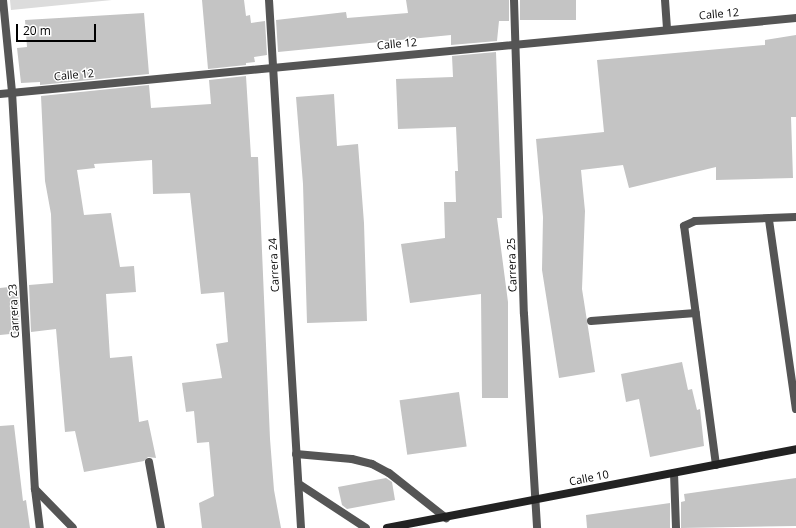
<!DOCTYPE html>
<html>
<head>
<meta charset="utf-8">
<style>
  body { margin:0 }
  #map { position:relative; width:796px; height:528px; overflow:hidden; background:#fff; font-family:"Open Sans",sans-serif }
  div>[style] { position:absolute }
  .green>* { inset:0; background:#dcdcdc }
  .building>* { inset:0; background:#c4c4c4; transform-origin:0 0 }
  .lane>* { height:8px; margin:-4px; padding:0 4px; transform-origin:4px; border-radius:4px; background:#555 }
  .street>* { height:8px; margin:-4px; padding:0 4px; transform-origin:4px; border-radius:4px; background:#555 }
  .secondary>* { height:8px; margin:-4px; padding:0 4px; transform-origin:4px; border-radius:4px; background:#222 }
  span { translate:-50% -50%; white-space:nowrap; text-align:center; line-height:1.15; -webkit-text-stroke:3px #fff; paint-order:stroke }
  .street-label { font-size:11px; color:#000 }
  .scale { position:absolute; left:16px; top:24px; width:80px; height:18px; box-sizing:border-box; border:2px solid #000; border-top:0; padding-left:5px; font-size:12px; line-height:14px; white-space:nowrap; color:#000; -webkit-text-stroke:3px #fff; paint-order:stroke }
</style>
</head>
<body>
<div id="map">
  <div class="green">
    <div style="clip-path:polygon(10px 0,112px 0,11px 10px)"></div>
  </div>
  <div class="building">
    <div style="clip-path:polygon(202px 0,244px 0,246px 16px,250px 15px,251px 23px,265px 21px,267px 55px,254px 57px,255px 62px,246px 63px,246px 65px,208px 69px)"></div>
    <div style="clip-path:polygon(406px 0,509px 0,509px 21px,499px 21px,497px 41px,451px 45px,451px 35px,278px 52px,276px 20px,346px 12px,347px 18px,408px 13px)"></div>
    <div style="left:520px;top:0;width:56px;height:20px"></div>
    <div style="clip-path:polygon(144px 13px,149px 74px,40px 85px,40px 82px,21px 83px,17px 48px,27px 47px,25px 20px)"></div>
    <div style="clip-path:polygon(796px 35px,796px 117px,791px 117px,793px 178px,716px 180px,716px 167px,629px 188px,623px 165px,581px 170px,585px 211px,582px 289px,595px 372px,559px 378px,542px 270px,543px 217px,536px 139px,604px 132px,597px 60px,765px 45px,765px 40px)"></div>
    <div style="clip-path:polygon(496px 52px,502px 218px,497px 218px,508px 302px,508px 398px,482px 398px,481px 294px,410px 303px,401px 244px,445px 238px,444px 202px,456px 202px,455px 171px,458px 171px,456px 127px,398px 129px,396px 79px,453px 77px,452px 56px)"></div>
    <div style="clip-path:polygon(246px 76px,251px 157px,258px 157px,270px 439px,274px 490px,281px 528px,202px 528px,199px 503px,214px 496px,209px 442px,197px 443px,194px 411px,186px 412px,182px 383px,222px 378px,216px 344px,228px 342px,224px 292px,201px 294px,190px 193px,153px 194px,152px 160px,94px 164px,95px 168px,77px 170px,84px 215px,111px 213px,120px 267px,134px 266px,136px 292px,106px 294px,110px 358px,132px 356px,139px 422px,148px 420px,156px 458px,148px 457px,144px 461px,84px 472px,75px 431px,65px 432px,56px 329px,31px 332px,29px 285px,53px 283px,51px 214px,45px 181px,41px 96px,149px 85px,151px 108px,211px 104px,209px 80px)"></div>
    <div style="clip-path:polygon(334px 94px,337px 146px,358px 144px,364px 223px,367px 321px,307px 323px,303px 184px,296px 97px)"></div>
    <div style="clip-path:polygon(18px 286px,20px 333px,0 335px,0 288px)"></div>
    <div style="clip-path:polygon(682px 362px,688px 390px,692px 389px,697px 410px,700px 409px,704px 446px,650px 457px,639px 399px,626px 402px,621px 374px)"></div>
    <div style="left:459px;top:392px;width:55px;height:60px;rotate:82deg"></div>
    <div style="clip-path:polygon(14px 425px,23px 501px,26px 500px,30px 528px,0 528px,0 426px)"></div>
    <div style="clip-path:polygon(386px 478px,392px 482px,395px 500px,347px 509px,342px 505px,338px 487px)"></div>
    <div style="clip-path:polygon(796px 478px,796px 526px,681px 528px,681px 502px,685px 501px,684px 494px)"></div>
    <div style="clip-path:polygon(670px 503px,670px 528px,587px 528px,586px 515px)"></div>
  </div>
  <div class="lane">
    <div style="left:769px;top:220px;width:191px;rotate:81.9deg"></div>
    <div style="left:591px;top:321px;width:105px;rotate:-4.4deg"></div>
    <div style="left:296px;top:454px;width:56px;rotate:5.1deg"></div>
    <div style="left:352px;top:459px;width:21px;rotate:14deg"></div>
    <div style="left:372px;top:464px;width:19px;rotate:28deg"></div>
    <div style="left:389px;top:473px;width:73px;rotate:38.3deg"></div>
    <div style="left:716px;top:465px;width:241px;rotate:-97.6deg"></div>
    <div style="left:684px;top:226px;width:12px;rotate:-24deg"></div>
    <div style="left:695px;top:221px;width:101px;rotate:-2.3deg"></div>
    <div style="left:299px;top:484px;width:80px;rotate:33.3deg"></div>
    <div style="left:35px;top:489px;width:54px;rotate:45.7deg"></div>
  </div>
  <div class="street">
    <div style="left:3px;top:0;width:92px;rotate:84.4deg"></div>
    <div style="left:12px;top:92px;width:398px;rotate:86.7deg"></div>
    <div style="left:35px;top:489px;width:39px;rotate:83deg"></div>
    <div style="left:269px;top:0;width:529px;rotate:86.53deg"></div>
    <div style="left:514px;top:0;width:314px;rotate:88.2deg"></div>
    <div style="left:524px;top:314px;width:214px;rotate:86.5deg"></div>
    <div style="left:665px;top:0;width:30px;rotate:86deg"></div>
    <div style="left:0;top:94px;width:800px;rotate:-5.45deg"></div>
    <div style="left:149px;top:462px;width:67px;rotate:79.7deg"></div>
    <div style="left:674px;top:473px;width:55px;rotate:87.9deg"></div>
  </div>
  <div class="secondary">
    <div style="left:387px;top:528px;width:417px;rotate:-10.9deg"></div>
  </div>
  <div class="street-label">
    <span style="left:719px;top:14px;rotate:-5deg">Calle 12</span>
    <span style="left:397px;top:44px;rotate:-5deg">Calle 12</span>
    <span style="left:74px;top:75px;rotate:-5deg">Calle 12</span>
    <span style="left:274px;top:265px;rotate:-93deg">Carrera 24</span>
    <span style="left:512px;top:265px;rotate:-92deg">Carrera 25</span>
    <span style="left:14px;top:311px;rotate:-93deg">Carrera 23</span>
    <span style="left:589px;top:478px;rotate:-11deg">Calle 10</span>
  </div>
  <div class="scale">20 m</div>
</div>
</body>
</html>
